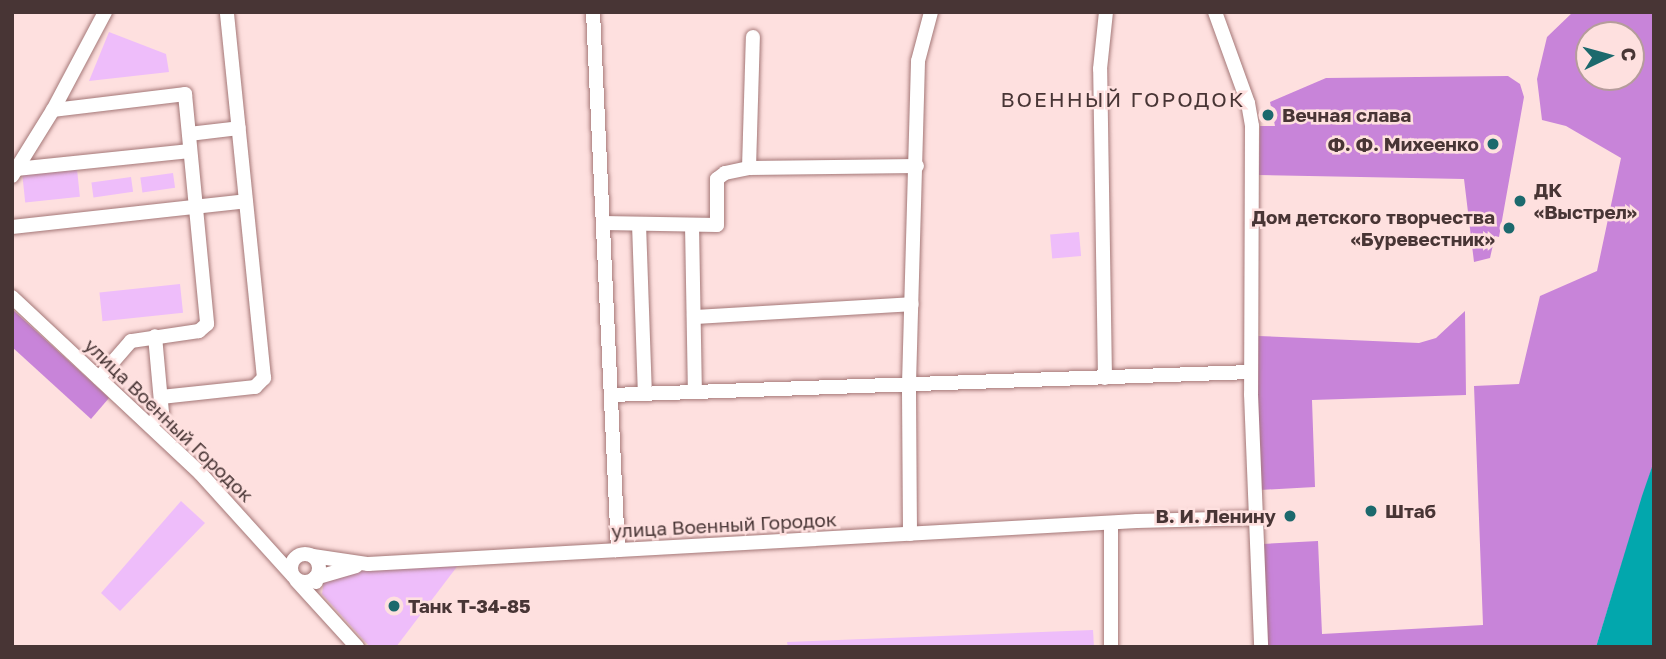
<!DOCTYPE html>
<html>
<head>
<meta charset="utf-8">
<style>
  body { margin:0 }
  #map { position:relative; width:1666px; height:659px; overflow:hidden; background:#fee0df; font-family:"Golos Text",sans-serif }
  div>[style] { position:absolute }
  .green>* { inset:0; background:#eebdfa; transform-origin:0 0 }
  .forest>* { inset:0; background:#c884d9 }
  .water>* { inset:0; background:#02a7ad }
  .roads { filter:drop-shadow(0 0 2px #a47777) drop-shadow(0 0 2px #a47777) }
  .minor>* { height:14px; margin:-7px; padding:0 7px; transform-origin:7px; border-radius:7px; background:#fff }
  .minor>.ring { margin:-7px; padding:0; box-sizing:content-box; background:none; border:14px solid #fff; border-radius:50% }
  .dots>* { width:19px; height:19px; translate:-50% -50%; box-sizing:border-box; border:4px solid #fee0df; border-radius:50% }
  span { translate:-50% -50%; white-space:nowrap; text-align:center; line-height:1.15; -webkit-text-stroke:5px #fee0df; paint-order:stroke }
  .poi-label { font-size:19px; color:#483535; font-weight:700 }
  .left { translate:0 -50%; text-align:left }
  .right { translate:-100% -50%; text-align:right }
  .street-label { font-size:19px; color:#483535 }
  .neighbourhood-label { font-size:21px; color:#483535; letter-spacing:2px }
  .frame { position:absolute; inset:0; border:14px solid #483535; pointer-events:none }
  .north { position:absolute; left:1575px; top:21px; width:70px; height:70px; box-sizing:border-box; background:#fee0df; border:2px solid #b59c9b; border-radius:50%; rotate:85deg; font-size:19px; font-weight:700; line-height:28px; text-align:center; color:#483535 }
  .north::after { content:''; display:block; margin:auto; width:24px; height:32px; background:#1c696d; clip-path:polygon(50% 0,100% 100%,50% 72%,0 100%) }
</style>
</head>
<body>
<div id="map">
  <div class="green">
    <div style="clip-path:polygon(109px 32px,166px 54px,169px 72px,89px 81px)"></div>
    <div style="left:77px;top:169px;width:28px;height:55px;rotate:84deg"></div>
    <div style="left:173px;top:173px;width:15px;height:33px;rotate:82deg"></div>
    <div style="left:131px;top:177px;width:15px;height:40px;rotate:82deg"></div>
    <div style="left:1079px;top:232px;width:24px;height:29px;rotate:85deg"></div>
    <div style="left:180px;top:284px;width:29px;height:81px;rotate:84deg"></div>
    <div style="clip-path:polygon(181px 501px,205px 523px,120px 611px,101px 593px)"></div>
    <div style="clip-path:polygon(459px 564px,396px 647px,370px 647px,322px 594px,324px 580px,331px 575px,382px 567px)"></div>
    <div style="clip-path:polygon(1093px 630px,1094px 647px,788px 647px,787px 642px)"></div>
  </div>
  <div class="forest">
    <div style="clip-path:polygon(evenodd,1573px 12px,1654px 12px,1654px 461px,1596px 647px,1267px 647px,1263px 544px,1318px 541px,1322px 634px,1483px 625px,1474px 386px,1519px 384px,1540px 296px,1597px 271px,1621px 158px,1566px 126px,1542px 120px,1537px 79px,1547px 37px,1573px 12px,1589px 35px,1631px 35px,1631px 77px,1589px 77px,1589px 35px)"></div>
    <div style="clip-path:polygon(1508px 76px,1520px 84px,1524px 97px,1499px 237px,1495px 236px,1490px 258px,1474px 262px,1464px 179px,1259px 175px,1260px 126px,1275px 126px,1270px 102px,1326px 78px)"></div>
    <div style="clip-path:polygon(12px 309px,109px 398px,91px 419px,12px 347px)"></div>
    <div style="clip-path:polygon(1465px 311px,1466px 395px,1312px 400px,1315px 487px,1260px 490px,1257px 394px,1258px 336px,1419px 343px,1436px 338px)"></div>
  </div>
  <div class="water">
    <div style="clip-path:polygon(1654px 461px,1654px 647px,1596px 647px,1642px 496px)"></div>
  </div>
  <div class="roads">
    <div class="minor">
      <div style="left:593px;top:12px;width:539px;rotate:87.34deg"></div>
      <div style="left:1215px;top:12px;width:97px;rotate:70.1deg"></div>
      <div style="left:1248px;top:103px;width:23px;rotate:80deg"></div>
      <div style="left:1252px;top:126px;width:268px;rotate:90.2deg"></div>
      <div style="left:1251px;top:394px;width:253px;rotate:87.7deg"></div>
      <div style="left:53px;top:110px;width:133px;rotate:-6.9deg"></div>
      <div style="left:185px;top:94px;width:231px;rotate:84.5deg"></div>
      <div style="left:207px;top:324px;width:11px;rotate:139deg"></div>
      <div style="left:199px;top:331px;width:69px;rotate:171.6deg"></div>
      <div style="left:131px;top:341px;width:49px;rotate:130.9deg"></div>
      <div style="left:189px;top:134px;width:50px;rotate:-6.8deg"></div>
      <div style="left:749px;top:168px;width:131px;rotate:-88.3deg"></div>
      <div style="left:16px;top:169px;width:175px;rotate:-5.9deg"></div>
      <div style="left:12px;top:176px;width:78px;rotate:-58.2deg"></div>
      <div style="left:53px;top:110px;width:111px;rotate:-62deg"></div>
      <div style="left:603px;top:223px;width:114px;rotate:1deg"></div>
      <div style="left:717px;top:225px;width:46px;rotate:-90deg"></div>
      <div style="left:717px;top:179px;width:10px;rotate:-37deg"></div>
      <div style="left:725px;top:173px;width:25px;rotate:-12deg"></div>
      <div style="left:749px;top:168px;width:168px;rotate:-0.7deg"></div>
      <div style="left:639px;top:224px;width:170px;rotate:88deg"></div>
      <div style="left:692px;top:225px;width:167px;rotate:89deg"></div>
      <div style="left:12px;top:227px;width:235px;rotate:-6.3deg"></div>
      <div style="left:12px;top:297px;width:258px;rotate:43.1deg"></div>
      <div style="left:200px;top:473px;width:139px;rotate:47.9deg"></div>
      <div style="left:694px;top:317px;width:218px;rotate:-3.4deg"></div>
      <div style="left:1105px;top:378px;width:309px;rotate:-90.9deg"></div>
      <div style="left:1100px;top:69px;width:57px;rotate:-84deg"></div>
      <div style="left:611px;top:395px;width:640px;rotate:-2.06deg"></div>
      <div style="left:161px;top:397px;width:95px;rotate:-6.1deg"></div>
      <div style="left:255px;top:387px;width:13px;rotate:-45deg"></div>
      <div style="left:264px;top:378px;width:368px;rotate:-95.8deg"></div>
      <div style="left:150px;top:425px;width:17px;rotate:-45deg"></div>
      <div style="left:162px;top:413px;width:77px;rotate:-95.2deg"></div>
      <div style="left:1111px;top:523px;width:124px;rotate:90deg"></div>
      <div style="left:910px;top:534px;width:150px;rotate:-90.4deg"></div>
      <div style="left:909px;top:384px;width:323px;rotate:-88.4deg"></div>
      <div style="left:918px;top:61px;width:51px;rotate:-75.1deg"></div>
      <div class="ring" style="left:291px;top:554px;width:14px;height:14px"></div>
      <div style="left:313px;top:556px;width:56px;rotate:8.3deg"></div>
      <div style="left:368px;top:564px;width:770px;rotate:-3.2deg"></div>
      <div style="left:1137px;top:521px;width:119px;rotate:-1.4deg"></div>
      <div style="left:296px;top:580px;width:91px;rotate:47.7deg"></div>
      <div style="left:316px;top:582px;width:4px;rotate:-104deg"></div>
      <div style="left:315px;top:578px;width:43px;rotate:-16.3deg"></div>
    </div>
  </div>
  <div class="dots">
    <div style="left:1268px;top:115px;background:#1c696d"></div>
    <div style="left:1493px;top:144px;background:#1c696d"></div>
    <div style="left:1520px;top:201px;background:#1c696d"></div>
    <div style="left:1509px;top:228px;background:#1c696d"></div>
    <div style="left:1371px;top:511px;background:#1c696d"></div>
    <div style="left:1290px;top:516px;background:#1c696d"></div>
    <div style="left:394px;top:606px;background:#1c696d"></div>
  </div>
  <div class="poi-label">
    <span class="left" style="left:1282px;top:115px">Вечная слава</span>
    <span class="right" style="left:1479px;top:144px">Ф. Ф. Михеенко</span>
    <span class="left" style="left:1534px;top:201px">ДК<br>«Выстрел»</span>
    <span class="right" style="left:1495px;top:228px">Дом детского творчества<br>«Буревестник»</span>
    <span class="left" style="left:1385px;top:511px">Штаб</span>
    <span class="right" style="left:1276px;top:516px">В. И. Ленину</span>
    <span class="left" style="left:408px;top:606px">Танк Т-34-85</span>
  </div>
  <div class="street-label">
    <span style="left:169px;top:420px;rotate:44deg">улица Военный Городок</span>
    <span style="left:724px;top:525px;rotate:-3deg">улица Военный Городок</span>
  </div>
  <div class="neighbourhood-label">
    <span style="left:1123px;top:99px">ВОЕННЫЙ ГОРОДОК</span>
  </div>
  <div class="frame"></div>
  <div class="north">С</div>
</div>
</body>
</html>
